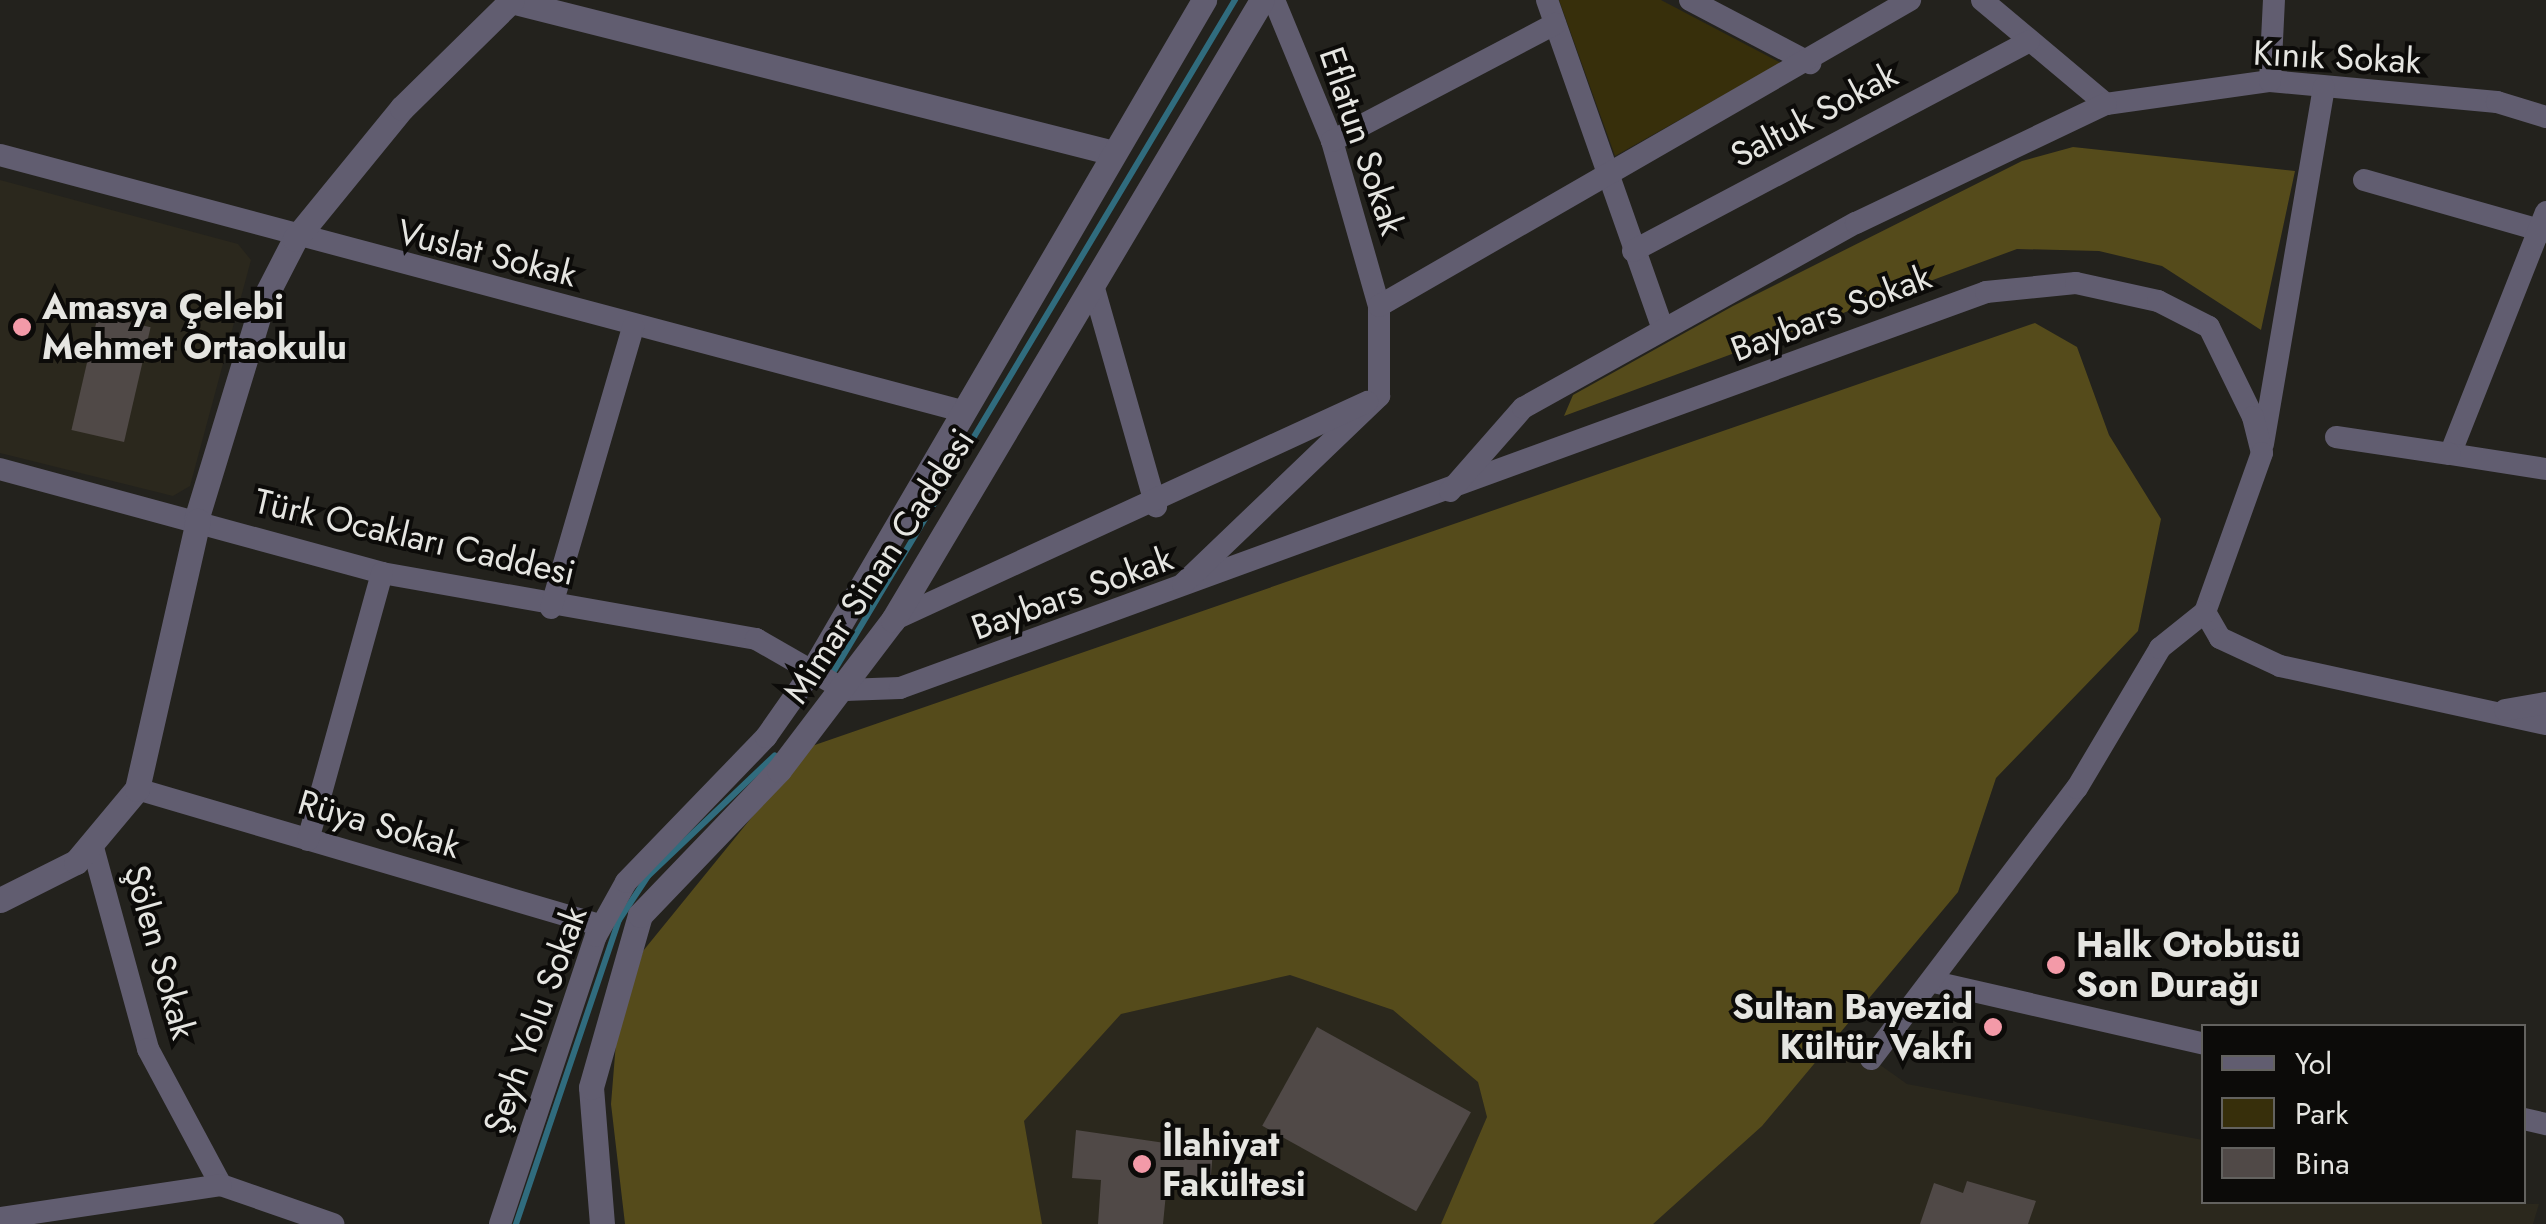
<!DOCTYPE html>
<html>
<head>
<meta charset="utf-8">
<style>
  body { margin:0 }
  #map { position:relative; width:2546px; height:1224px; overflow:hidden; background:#23221d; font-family:Jost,sans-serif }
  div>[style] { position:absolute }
  .built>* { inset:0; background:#2b281d }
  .green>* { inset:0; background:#372f0b }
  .forest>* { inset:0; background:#554b1b }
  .stream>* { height:6px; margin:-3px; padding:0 3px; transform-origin:3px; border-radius:3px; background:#306c7e }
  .building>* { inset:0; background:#504947; transform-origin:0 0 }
  .minor>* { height:22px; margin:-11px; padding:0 11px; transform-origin:11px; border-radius:11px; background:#615d70 }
  .tertiary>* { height:25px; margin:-12.5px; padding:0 12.5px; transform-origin:12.5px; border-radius:12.5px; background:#615d70 }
  .dots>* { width:28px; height:28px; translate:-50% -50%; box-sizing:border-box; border:5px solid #0c0b09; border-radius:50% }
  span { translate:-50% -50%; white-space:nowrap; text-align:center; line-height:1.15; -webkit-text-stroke:8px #0c0b09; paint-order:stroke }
  .street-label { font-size:35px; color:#e5e5e1 }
  .poi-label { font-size:35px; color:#e5e5e1; font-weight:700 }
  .left { translate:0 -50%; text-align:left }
  .right { translate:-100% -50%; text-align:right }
  .legend { position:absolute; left:2201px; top:1024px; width:325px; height:180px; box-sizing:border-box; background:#0c0b09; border:2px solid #63625f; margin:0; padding:12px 18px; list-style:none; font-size:30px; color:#e5e5e1 }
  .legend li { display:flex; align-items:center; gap:20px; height:50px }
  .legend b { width:50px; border:2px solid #63625f }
</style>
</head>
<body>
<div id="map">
  <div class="built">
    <div style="clip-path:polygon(0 180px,238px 244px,251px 260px,190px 486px,173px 496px,0 453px)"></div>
    <div style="clip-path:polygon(1102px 828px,1845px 1040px,1907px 1084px,2203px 1140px,2204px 1202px,2539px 1204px,2533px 1224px,882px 1224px)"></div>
  </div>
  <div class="green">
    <div style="clip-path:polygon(1559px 0,1661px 0,1781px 63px,1615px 156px)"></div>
  </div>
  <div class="forest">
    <div style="clip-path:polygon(2073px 147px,2295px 171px,2261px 330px,2162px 266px,2099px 251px,2017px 249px,1564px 416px,1573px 395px,1733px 306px,2022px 161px)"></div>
    <div style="clip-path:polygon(2035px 323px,2077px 347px,2109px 435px,2161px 519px,2138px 631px,1996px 778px,1958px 892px,1762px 1126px,1653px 1224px,1441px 1224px,1487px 1117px,1478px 1082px,1393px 1010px,1290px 975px,1121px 1014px,1024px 1121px,1042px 1224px,625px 1224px,611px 1104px,617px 1030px,643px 951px,809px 747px)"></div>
  </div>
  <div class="stream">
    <div style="left:831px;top:676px;width:788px;rotate:-59.14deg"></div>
    <div style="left:516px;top:1224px;width:321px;rotate:-71.3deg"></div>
    <div style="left:619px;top:920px;width:53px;rotate:-56.6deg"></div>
    <div style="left:648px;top:876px;width:175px;rotate:-43.6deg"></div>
  </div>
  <div class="building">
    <div style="left:98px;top:315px;width:54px;height:118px;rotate:13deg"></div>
    <div style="left:1317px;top:1027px;width:176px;height:113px;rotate:29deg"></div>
    <div style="clip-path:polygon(1076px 1130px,1213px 1150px,1210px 1187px,1167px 1183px,1163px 1224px,1098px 1224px,1101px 1180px,1072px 1178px)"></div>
    <div style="clip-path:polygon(1967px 1181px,2036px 1201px,2028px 1224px,1920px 1224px,1934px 1183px,1963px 1193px)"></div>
  </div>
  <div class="minor">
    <div style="left:1274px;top:0;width:152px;rotate:67.6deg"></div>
    <div style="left:1332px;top:141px;width:172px;rotate:74.1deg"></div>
    <div style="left:1547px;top:0;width:349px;rotate:70.6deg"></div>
    <div style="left:1690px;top:0;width:136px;rotate:27.7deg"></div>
    <div style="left:1982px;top:0;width:162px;rotate:40deg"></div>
    <div style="left:2106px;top:104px;width:166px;rotate:-8deg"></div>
    <div style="left:2270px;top:81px;width:228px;rotate:5.3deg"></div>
    <div style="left:2497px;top:102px;width:51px;rotate:17deg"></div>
    <div style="left:2270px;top:81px;width:81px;rotate:-87.2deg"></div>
    <div style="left:1332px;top:141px;width:252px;rotate:-27.7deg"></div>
    <div style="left:0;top:155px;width:991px;rotate:14.91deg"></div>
    <div style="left:2364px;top:180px;width:189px;rotate:15.9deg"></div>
    <div style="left:2546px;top:212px;width:260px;rotate:111.6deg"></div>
    <div style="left:2450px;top:454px;width:97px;rotate:8.9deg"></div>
    <div style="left:1633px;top:251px;width:448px;rotate:-27.9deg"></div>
    <div style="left:1095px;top:292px;width:223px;rotate:74.1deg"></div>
    <div style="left:2336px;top:437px;width:115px;rotate:8.5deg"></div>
    <div style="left:2263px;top:444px;width:362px;rotate:-80.3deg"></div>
    <div style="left:0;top:469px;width:396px;rotate:15.2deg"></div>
    <div style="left:382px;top:573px;width:380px;rotate:10deg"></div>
    <div style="left:756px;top:639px;width:103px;rotate:29.8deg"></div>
    <div style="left:845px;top:690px;width:55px;rotate:-2.1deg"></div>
    <div style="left:900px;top:688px;width:1156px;rotate:-20.03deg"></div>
    <div style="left:1986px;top:292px;width:90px;rotate:-5.7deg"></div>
    <div style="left:2076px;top:283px;width:84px;rotate:12.4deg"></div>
    <div style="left:2158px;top:301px;width:57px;rotate:27deg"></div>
    <div style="left:2209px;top:327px;width:100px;rotate:63.9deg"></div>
    <div style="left:2253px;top:417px;width:37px;rotate:76deg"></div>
    <div style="left:2262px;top:453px;width:169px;rotate:109.7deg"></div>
    <div style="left:2205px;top:612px;width:30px;rotate:60deg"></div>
    <div style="left:2220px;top:638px;width:66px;rotate:25deg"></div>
    <div style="left:2280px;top:666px;width:272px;rotate:12.3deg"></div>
    <div style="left:1450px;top:491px;width:111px;rotate:-48.7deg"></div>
    <div style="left:1523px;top:408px;width:381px;rotate:-29.1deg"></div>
    <div style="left:1856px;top:223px;width:277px;rotate:-25.5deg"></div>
    <div style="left:1183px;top:584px;width:272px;rotate:-43.8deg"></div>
    <div style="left:1379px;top:396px;width:90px;rotate:-90deg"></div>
    <div style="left:1379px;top:306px;width:613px;rotate:-29.95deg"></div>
    <div style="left:551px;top:608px;width:293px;rotate:-73.7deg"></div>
    <div style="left:893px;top:620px;width:522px;rotate:-24.7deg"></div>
    <div style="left:2505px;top:710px;width:42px;rotate:-9.7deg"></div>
    <div style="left:137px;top:789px;width:484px;rotate:16.4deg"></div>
    <div style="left:308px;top:840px;width:277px;rotate:-74.5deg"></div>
    <div style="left:92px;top:844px;width:213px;rotate:74.7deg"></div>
    <div style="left:148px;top:1049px;width:154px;rotate:61.8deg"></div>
    <div style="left:221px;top:1185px;width:119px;rotate:19.2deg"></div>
    <div style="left:1934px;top:982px;width:277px;rotate:12.9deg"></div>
    <div style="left:1871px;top:1059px;width:340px;rotate:-52.8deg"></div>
    <div style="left:2077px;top:788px;width:163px;rotate:-59.3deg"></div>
    <div style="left:2160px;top:648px;width:58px;rotate:-38.7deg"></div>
    <div style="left:2524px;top:1119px;width:23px;rotate:13deg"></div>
    <div style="left:0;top:1218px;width:223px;rotate:-8.5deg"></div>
    <div style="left:500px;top:1224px;width:304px;rotate:-71.6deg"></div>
    <div style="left:596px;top:936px;width:62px;rotate:-60.9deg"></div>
    <div style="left:626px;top:882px;width:202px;rotate:-46deg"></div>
    <div style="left:766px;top:737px;width:82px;rotate:-55deg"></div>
  </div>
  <div class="tertiary">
    <div style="left:507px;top:0;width:622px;rotate:14.15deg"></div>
    <div style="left:196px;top:520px;width:229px;rotate:-73deg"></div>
    <div style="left:263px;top:301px;width:70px;rotate:-62.7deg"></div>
    <div style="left:295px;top:239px;width:169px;rotate:-50.8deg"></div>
    <div style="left:402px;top:108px;width:154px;rotate:-44.5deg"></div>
    <div style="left:813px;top:670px;width:776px;rotate:-59.73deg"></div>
    <div style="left:0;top:900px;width:85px;rotate:-26.6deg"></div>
    <div style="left:76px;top:862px;width:95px;rotate:-50.1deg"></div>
    <div style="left:137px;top:789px;width:275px;rotate:-77.2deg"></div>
    <div style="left:602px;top:1224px;width:137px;rotate:-94.6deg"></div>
    <div style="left:591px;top:1087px;width:179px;rotate:-74.1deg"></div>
    <div style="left:640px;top:915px;width:201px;rotate:-46.2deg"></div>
    <div style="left:779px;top:770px;width:188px;rotate:-52.8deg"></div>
    <div style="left:893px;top:620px;width:721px;rotate:-59.24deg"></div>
  </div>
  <div class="dots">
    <div style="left:22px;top:327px;background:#f39aa8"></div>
    <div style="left:2056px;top:965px;background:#f39aa8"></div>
    <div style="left:1993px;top:1027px;background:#f39aa8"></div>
    <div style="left:1142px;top:1164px;background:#f39aa8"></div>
  </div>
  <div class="street-label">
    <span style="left:2337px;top:57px;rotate:3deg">Kınık Sokak</span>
    <span style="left:1814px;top:115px;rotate:-28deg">Saltuk Sokak</span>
    <span style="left:1362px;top:141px;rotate:71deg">Eflatun Sokak</span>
    <span style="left:487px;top:253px;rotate:14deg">Vuslat Sokak</span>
    <span style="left:1831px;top:313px;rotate:-21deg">Baybars Sokak</span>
    <span style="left:415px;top:537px;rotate:13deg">Türk Ocakları Caddesi</span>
    <span style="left:879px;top:566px;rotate:-57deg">Mimar Sinan Caddesi</span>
    <span style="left:1072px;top:593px;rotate:-20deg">Baybars Sokak</span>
    <span style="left:379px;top:824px;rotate:16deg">Rüya Sokak</span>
    <span style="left:160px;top:952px;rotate:74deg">Şölen Sokak</span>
    <span style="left:535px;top:1020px;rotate:-70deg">Şeyh Yolu Sokak</span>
  </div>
  <div class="poi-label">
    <span class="left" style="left:42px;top:327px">Amasya Çelebi<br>Mehmet Ortaokulu</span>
    <span class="left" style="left:2076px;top:965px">Halk Otobüsü<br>Son Durağı</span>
    <span class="right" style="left:1973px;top:1027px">Sultan Bayezid<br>Kültür Vakfı</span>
    <span class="left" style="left:1162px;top:1164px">İlahiyat<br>Fakültesi</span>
  </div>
  <ul class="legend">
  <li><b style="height:12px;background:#615d70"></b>Yol</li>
  <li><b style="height:28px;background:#372f0b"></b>Park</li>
  <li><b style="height:28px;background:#504947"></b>Bina</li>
  </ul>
</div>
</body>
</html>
